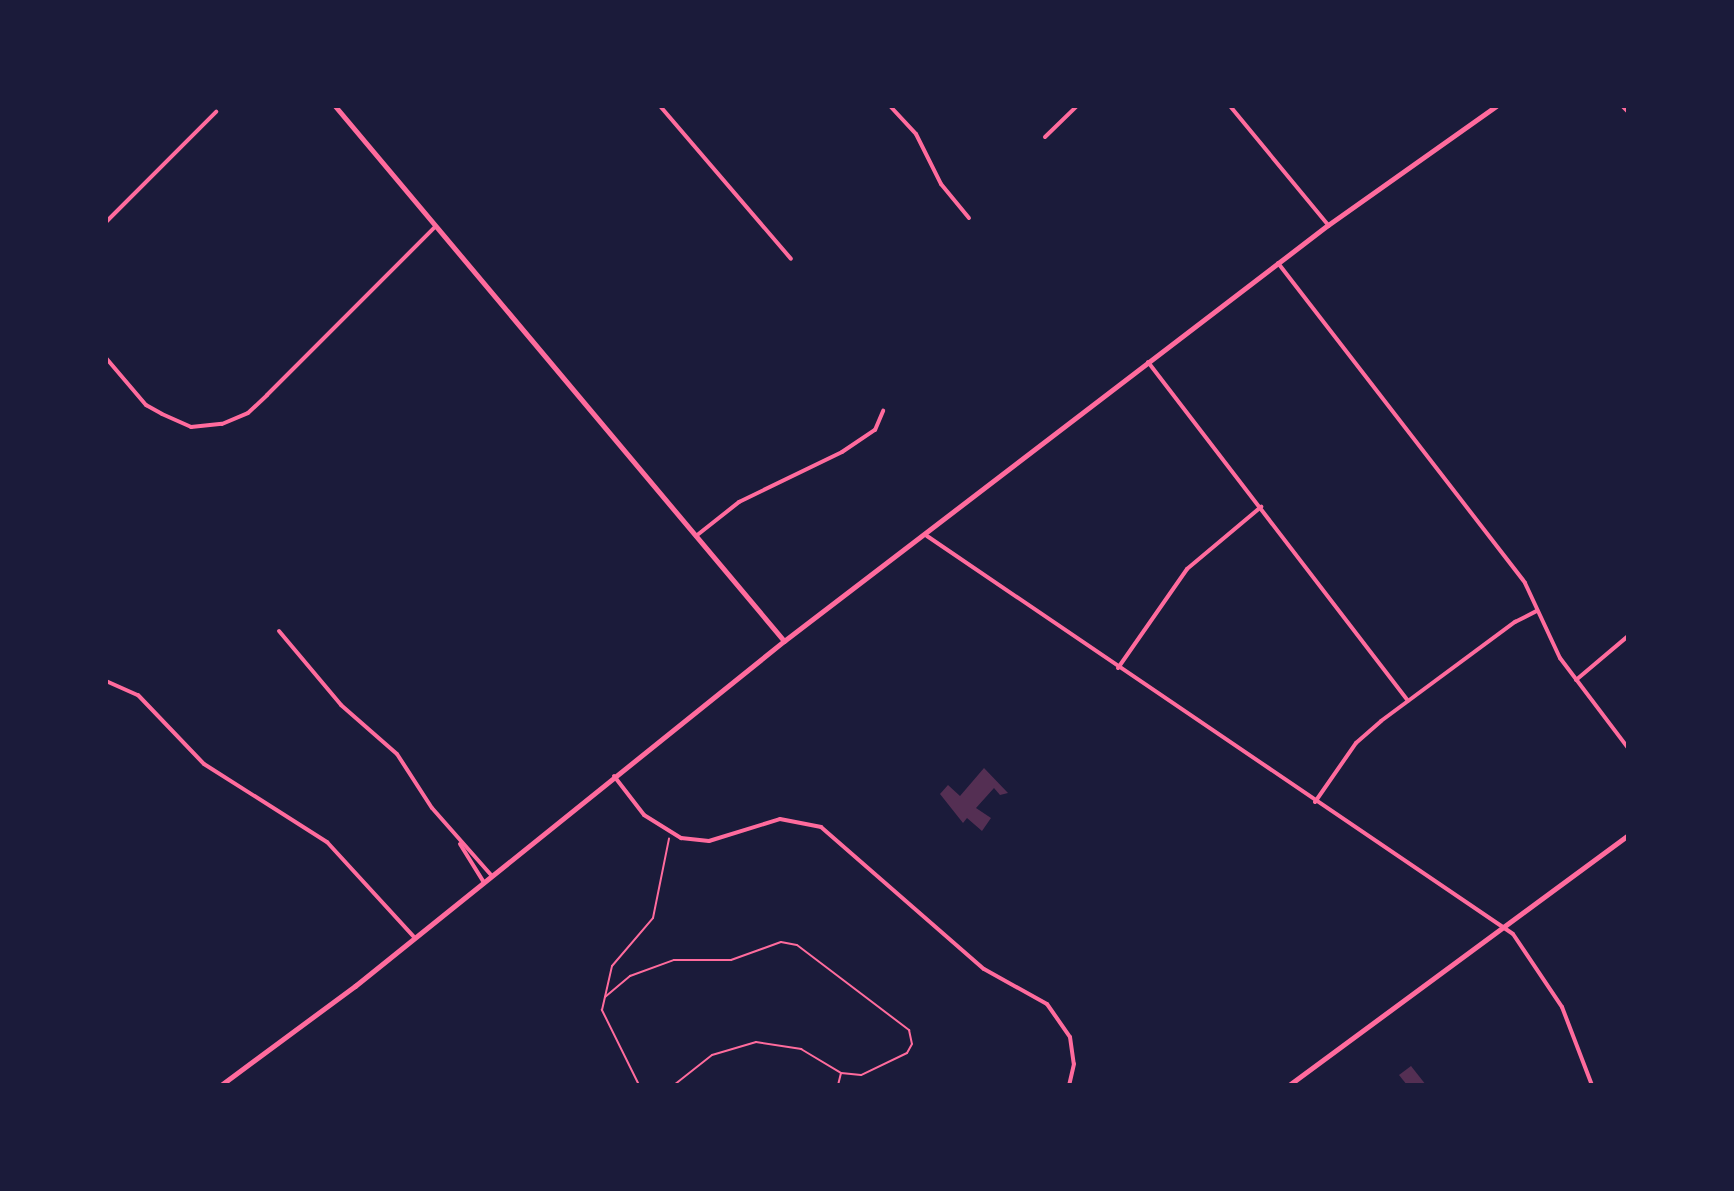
<!DOCTYPE html>
<html>
<head>
<meta charset="utf-8">
<style>
  body { margin:0 }
  #map { position:relative; width:1734px; height:1191px; overflow:hidden; background:#1b1b3a; font-family:"Open Sans",sans-serif }
  div>[style] { position:absolute }
  .building>* { inset:0; background:#542f53 }
  .path>* { height:2px; margin:-1px; padding:0 1px; transform-origin:1px; border-radius:1px; background:#ff6b9d }
  .minor>* { height:4px; margin:-2px; padding:0 2px; transform-origin:2px; border-radius:2px; background:#ff6b9d }
  .tertiary>* { height:5px; margin:-2.5px; padding:0 2.5px; transform-origin:2.5px; border-radius:2.5px; background:#ff6b9d }
  span { translate:-50% -50%; white-space:nowrap; text-align:center; line-height:1.15; -webkit-text-stroke:8px #1b1b3a; paint-order:stroke }
  .frame { position:absolute; inset:0; border:108px solid #1b1b3a; pointer-events:none }
</style>
</head>
<body>
<div id="map">
  <div class="building">
    <div style="clip-path:polygon(984px 768px,1008px 793px,1000px 795px,994px 788px,976px 808px,991px 818px,982px 831px,967px 818px,963px 823px,940px 794px,948px 785px,960px 796px)"></div>
    <div style="clip-path:polygon(1411px 1066px,1426px 1085px,1407px 1085px,1399px 1075px)"></div>
  </div>
  <div class="path">
    <div style="left:605px;top:997px;width:33px;rotate:-40deg"></div>
    <div style="left:630px;top:976px;width:47px;rotate:-20deg"></div>
    <div style="left:674px;top:960px;width:57px"></div>
    <div style="left:731px;top:960px;width:53px;rotate:-19.8deg"></div>
    <div style="left:781px;top:942px;width:16px;rotate:11deg"></div>
    <div style="left:797px;top:945px;width:141px;rotate:37.2deg"></div>
    <div style="left:909px;top:1030px;width:14px;rotate:78deg"></div>
    <div style="left:912px;top:1044px;width:10px;rotate:119deg"></div>
    <div style="left:907px;top:1053px;width:51px;rotate:154.4deg"></div>
    <div style="left:861px;top:1075px;width:20px;rotate:-174deg"></div>
    <div style="left:639px;top:1085px;width:84px;rotate:-116.3deg"></div>
    <div style="left:602px;top:1010px;width:45px;rotate:-77.2deg"></div>
    <div style="left:612px;top:966px;width:63px;rotate:-49.5deg"></div>
    <div style="left:653px;top:918px;width:81px;rotate:-78.6deg"></div>
    <div style="left:674px;top:1085px;width:48px;rotate:-38.3deg"></div>
    <div style="left:712px;top:1055px;width:46px;rotate:-16.5deg"></div>
    <div style="left:756px;top:1042px;width:46px;rotate:8.8deg"></div>
    <div style="left:801px;top:1049px;width:47px;rotate:31deg"></div>
    <div style="left:841px;top:1073px;width:12px;rotate:104deg"></div>
  </div>
  <div class="minor">
    <div style="left:660px;top:106px;width:201px;rotate:49.4deg"></div>
    <div style="left:890px;top:106px;width:38px;rotate:47deg"></div>
    <div style="left:916px;top:134px;width:56px;rotate:63.4deg"></div>
    <div style="left:941px;top:184px;width:44px;rotate:50.5deg"></div>
    <div style="left:1230px;top:106px;width:154px;rotate:50.5deg"></div>
    <div style="left:1045px;top:137px;width:45px;rotate:-44.1deg"></div>
    <div style="left:106px;top:222px;width:156px;rotate:-45deg"></div>
    <div style="left:1278px;top:263px;width:404px;rotate:52.3deg"></div>
    <div style="left:1525px;top:583px;width:83px;rotate:65deg"></div>
    <div style="left:1560px;top:658px;width:113px;rotate:52.9deg"></div>
    <div style="left:106px;top:358px;width:62px;rotate:49.6deg"></div>
    <div style="left:146px;top:405px;width:18px;rotate:29deg"></div>
    <div style="left:162px;top:414px;width:32px;rotate:24deg"></div>
    <div style="left:191px;top:427px;width:31px;rotate:-6deg"></div>
    <div style="left:222px;top:424px;width:28px;rotate:-23deg"></div>
    <div style="left:248px;top:413px;width:26px;rotate:-43deg"></div>
    <div style="left:267px;top:395px;width:238px;rotate:-45deg"></div>
    <div style="left:1148px;top:362px;width:427px;rotate:52.5deg"></div>
    <div style="left:696px;top:536px;width:55px;rotate:-38.3deg"></div>
    <div style="left:739px;top:502px;width:114px;rotate:-25.9deg"></div>
    <div style="left:842px;top:452px;width:40px;rotate:-34deg"></div>
    <div style="left:875px;top:430px;width:21px;rotate:-67deg"></div>
    <div style="left:927px;top:536px;width:708px;rotate:34.18deg"></div>
    <div style="left:1513px;top:934px;width:88px;rotate:56.1deg"></div>
    <div style="left:1562px;top:1007px;width:84px;rotate:69deg"></div>
    <div style="left:279px;top:631px;width:97px;rotate:50deg"></div>
    <div style="left:341px;top:705px;width:74px;rotate:41.2deg"></div>
    <div style="left:397px;top:754px;width:64px;rotate:57.1deg"></div>
    <div style="left:432px;top:808px;width:89px;rotate:48.6deg"></div>
    <div style="left:1118px;top:668px;width:121px;rotate:-55.1deg"></div>
    <div style="left:1187px;top:569px;width:97px;rotate:-40deg"></div>
    <div style="left:1576px;top:680px;width:68px;rotate:-40.2deg"></div>
    <div style="left:106px;top:681px;width:35px;rotate:24deg"></div>
    <div style="left:138px;top:695px;width:95px;rotate:46.3deg"></div>
    <div style="left:204px;top:764px;width:146px;rotate:32.4deg"></div>
    <div style="left:327px;top:842px;width:130px;rotate:47.5deg"></div>
    <div style="left:614px;top:776px;width:49px;rotate:52.4deg"></div>
    <div style="left:644px;top:815px;width:44px;rotate:31.9deg"></div>
    <div style="left:681px;top:838px;width:28px;rotate:6deg"></div>
    <div style="left:709px;top:841px;width:74px;rotate:-17.2deg"></div>
    <div style="left:780px;top:819px;width:42px;rotate:11deg"></div>
    <div style="left:821px;top:827px;width:216px;rotate:41.1deg"></div>
    <div style="left:984px;top:969px;width:72px;rotate:29.1deg"></div>
    <div style="left:1047px;top:1004px;width:40px;rotate:55.1deg"></div>
    <div style="left:1070px;top:1037px;width:27px;rotate:82deg"></div>
    <div style="left:1074px;top:1064px;width:22px;rotate:103deg"></div>
    <div style="left:1315px;top:802px;width:72px;rotate:-55.2deg"></div>
    <div style="left:1356px;top:743px;width:33px;rotate:-41deg"></div>
    <div style="left:1381px;top:721px;width:167px;rotate:-36.5deg"></div>
    <div style="left:1515px;top:622px;width:25px;rotate:-27deg"></div>
    <div style="left:460px;top:844px;width:44px;rotate:58.1deg"></div>
  </div>
  <div class="tertiary">
    <div style="left:335px;top:106px;width:698px;rotate:49.99deg"></div>
    <div style="left:1623px;top:106px;width:7px;rotate:45deg"></div>
    <div style="left:221px;top:1085px;width:167px;rotate:-36.5deg"></div>
    <div style="left:355px;top:986px;width:551px;rotate:-38.81deg"></div>
    <div style="left:784px;top:641px;width:685px;rotate:-37.41deg"></div>
    <div style="left:1328px;top:225px;width:206px;rotate:-35.3deg"></div>
    <div style="left:1289px;top:1085px;width:421px;rotate:-36.4deg"></div>
  </div>
  <div class="frame"></div>
</div>
</body>
</html>
